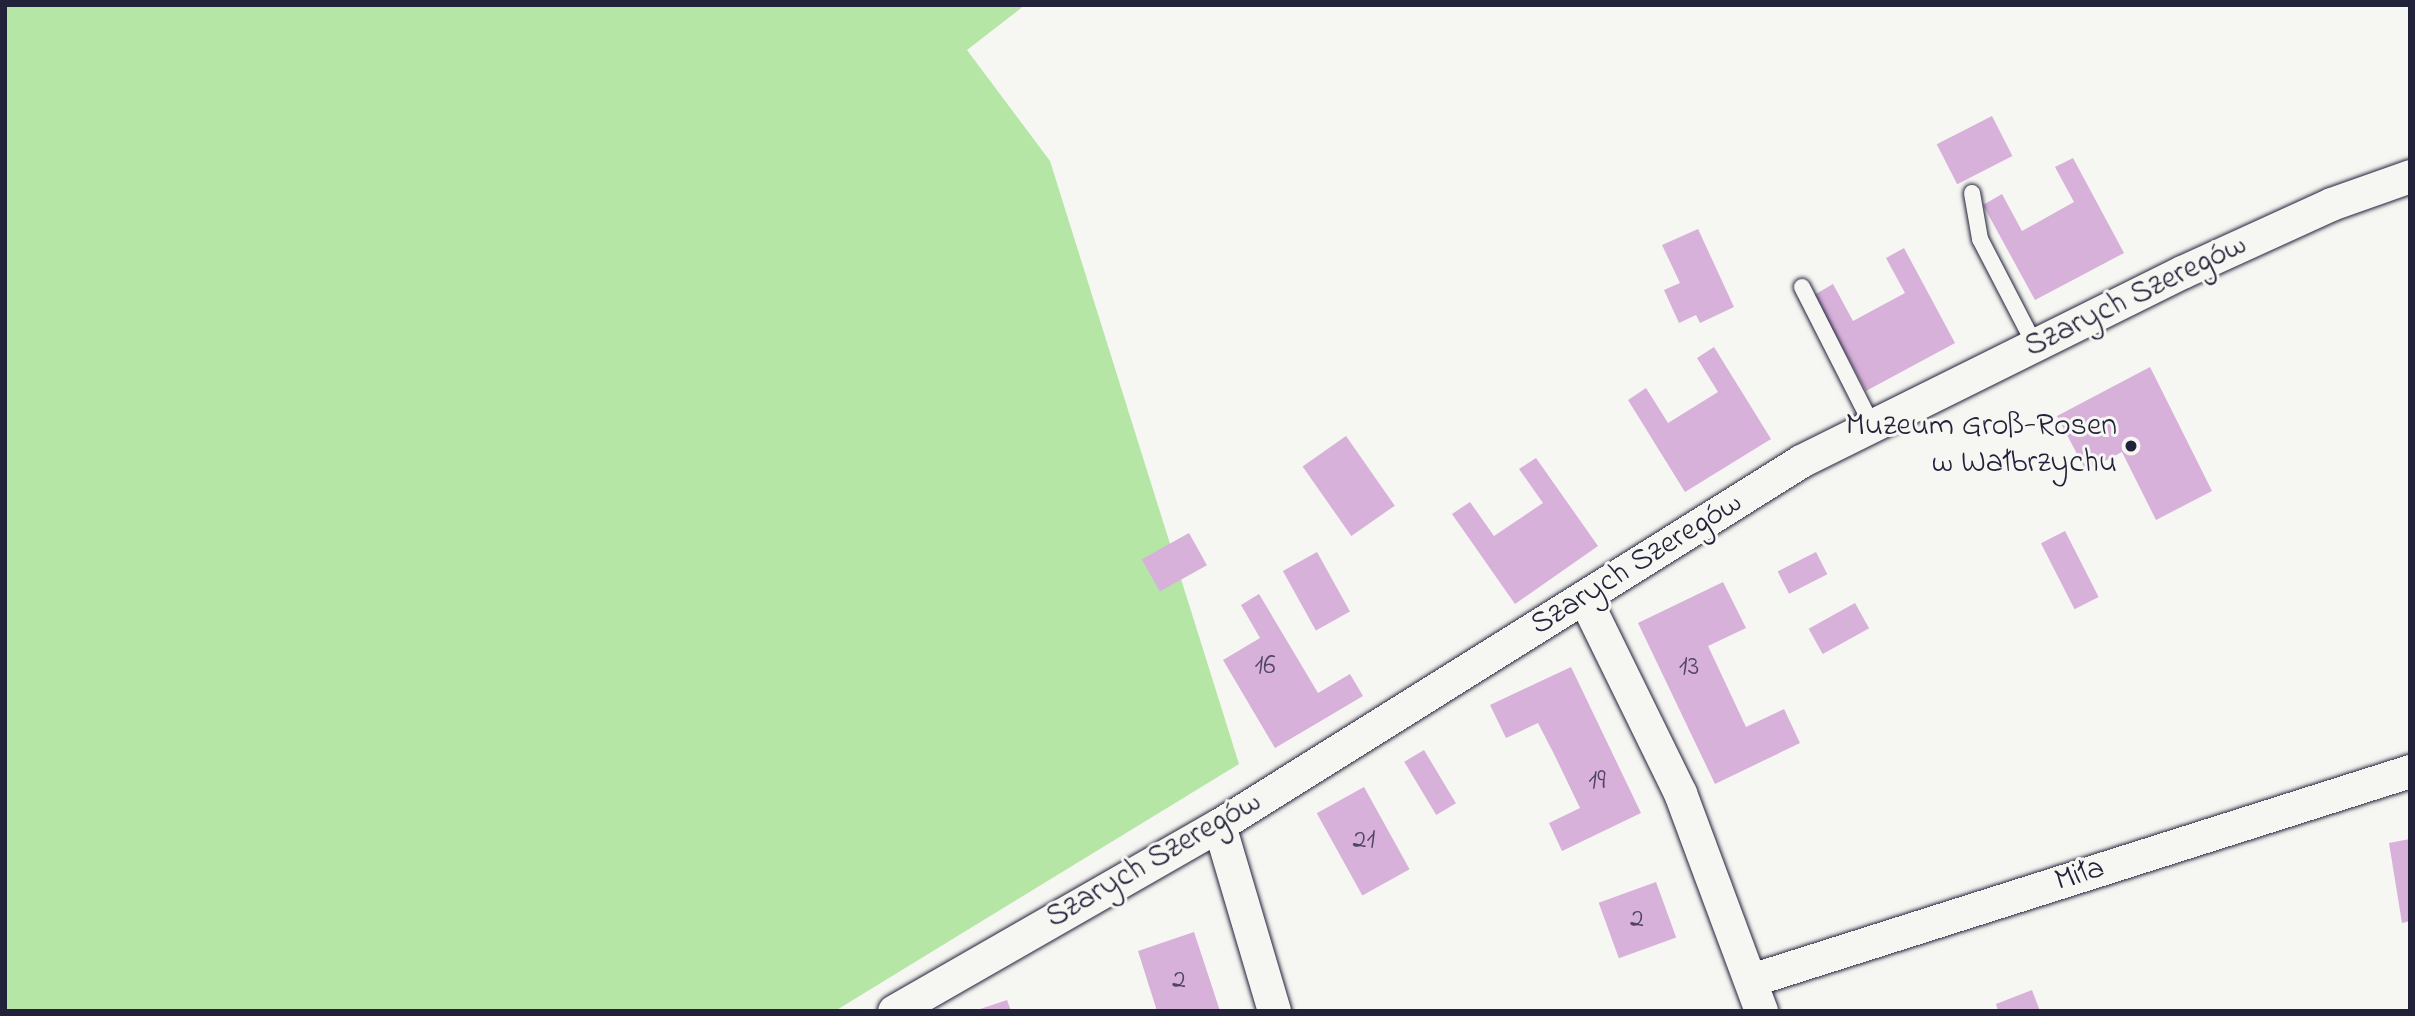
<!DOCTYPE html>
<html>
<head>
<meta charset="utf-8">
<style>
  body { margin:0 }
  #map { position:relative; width:2415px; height:1016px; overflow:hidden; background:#f6f6f2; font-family:"Indie Flower",sans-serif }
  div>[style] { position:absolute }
  .green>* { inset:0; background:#b5e6a6 }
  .building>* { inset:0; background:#d8b1da; transform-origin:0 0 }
  .roads { filter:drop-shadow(0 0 2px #22223b) drop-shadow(0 0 2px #22223b) }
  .service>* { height:16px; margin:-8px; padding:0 8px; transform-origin:8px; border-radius:8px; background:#f6f6f2 }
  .minor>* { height:33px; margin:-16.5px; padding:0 16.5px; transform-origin:16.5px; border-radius:16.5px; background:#f6f6f2 }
  .dots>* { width:19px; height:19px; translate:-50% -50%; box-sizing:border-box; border:4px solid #f6f6f2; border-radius:50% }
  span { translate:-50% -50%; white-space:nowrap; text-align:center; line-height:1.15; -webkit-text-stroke:6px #f6f6f2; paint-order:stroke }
  .number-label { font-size:28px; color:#504663 }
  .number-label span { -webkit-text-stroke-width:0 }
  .street-label { font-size:32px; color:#22223b }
  .poi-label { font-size:32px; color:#22223b }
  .right { translate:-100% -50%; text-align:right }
  .frame { position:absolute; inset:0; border:7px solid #22223b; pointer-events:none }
</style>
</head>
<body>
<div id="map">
  <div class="green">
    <div style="clip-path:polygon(5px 5px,1025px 5px,967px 50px,1050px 161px,1239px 764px,835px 1011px,5px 1011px)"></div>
  </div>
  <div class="building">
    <div style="left:1992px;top:116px;width:45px;height:62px;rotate:63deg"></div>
    <div style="clip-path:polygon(2073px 158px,2124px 253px,2035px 300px,1983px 205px,2002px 194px,2022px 231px,2074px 202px,2055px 167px)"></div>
    <div style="clip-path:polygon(1698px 229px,1734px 307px,1700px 323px,1696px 315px,1679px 323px,1664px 290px,1680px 283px,1662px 245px)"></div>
    <div style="clip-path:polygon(1904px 248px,1955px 343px,1866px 391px,1814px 295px,1833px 284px,1853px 321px,1905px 293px,1886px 258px)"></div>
    <div style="clip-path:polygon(1714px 347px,1771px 439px,1685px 492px,1628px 400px,1646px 388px,1668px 423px,1718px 392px,1697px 358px)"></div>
    <div style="clip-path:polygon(2150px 367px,2212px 491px,2156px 520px,2122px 452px,2086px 471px,2057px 416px)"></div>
    <div style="left:1346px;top:436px;width:85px;height:53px;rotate:55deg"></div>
    <div style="clip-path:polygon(1536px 458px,1598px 546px,1515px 604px,1452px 514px,1470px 502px,1494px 536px,1543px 503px,1519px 469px)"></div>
    <div style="left:2065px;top:531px;width:74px;height:27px;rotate:63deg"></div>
    <div style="left:1189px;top:533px;width:37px;height:54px;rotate:61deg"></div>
    <div style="left:1317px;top:552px;width:68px;height:39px;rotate:61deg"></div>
    <div style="left:1816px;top:552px;width:25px;height:43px;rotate:63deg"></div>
    <div style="clip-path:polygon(1723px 582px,1746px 628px,1708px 646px,1746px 727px,1784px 709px,1800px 743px,1715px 784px,1638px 623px)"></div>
    <div style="clip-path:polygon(1259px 594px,1318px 693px,1350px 674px,1363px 696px,1275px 748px,1223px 660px,1260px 638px,1241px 605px)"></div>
    <div style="left:1855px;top:603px;width:29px;height:53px;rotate:61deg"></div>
    <div style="clip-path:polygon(1571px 667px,1641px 813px,1562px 851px,1549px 823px,1580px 808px,1555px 756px,1538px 723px,1506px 738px,1490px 705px)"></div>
    <div style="left:1424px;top:750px;width:62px;height:23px;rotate:59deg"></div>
    <div style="left:1364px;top:787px;width:94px;height:54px;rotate:61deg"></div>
    <div style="clip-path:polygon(2410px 839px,2410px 921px,2402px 923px,2389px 843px)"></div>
    <div style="left:1656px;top:882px;width:59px;height:61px;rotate:70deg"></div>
    <div style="clip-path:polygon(1194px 932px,1220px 1011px,1157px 1011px,1138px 951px)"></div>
    <div style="clip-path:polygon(2032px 990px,2040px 1011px,1998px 1011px,1996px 1004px)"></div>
    <div style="clip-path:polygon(1007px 1000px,1011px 1011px,977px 1011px,977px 1010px)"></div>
  </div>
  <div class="roads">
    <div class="service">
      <div style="left:1972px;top:193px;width:47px;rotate:80.1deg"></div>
      <div style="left:1980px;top:239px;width:119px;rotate:62.6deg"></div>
      <div style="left:1802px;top:287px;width:155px;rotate:63.1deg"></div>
    </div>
    <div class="minor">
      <div style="left:1585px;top:599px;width:216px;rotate:63.9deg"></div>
      <div style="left:1680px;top:793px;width:233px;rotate:69.6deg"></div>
      <div style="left:1219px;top:825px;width:194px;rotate:73.5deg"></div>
      <div style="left:1751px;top:980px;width:691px;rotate:-17.6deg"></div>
      <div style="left:894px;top:1011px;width:374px;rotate:-29.8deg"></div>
      <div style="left:1219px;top:825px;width:686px;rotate:-32.02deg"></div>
      <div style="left:1801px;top:461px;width:425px;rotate:-26.4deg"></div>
      <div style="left:2182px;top:272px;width:164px;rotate:-24.5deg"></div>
      <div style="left:2331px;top:204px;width:84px;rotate:-19.5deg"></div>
    </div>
  </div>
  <div class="dots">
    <div style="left:2131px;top:446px;background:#22223b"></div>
  </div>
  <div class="number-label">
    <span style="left:1265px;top:667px">16</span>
    <span style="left:1689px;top:668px">13</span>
    <span style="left:1597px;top:782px">19</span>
    <span style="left:1364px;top:841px">21</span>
    <span style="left:1637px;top:920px">2</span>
    <span style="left:1179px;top:981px">2</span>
  </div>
  <div class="street-label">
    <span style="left:2136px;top:297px;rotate:-26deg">Szarych Szeregów</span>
    <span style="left:1637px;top:565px;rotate:-32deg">Szarych Szeregów</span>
    <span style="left:1154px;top:861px;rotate:-30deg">Szarych Szeregów</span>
    <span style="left:2080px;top:876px;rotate:-18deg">Miła</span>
  </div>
  <div class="poi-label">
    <span class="right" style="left:2117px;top:446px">Muzeum Groß-Rosen<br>w Wałbrzychu</span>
  </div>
  <div class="frame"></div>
</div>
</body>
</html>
